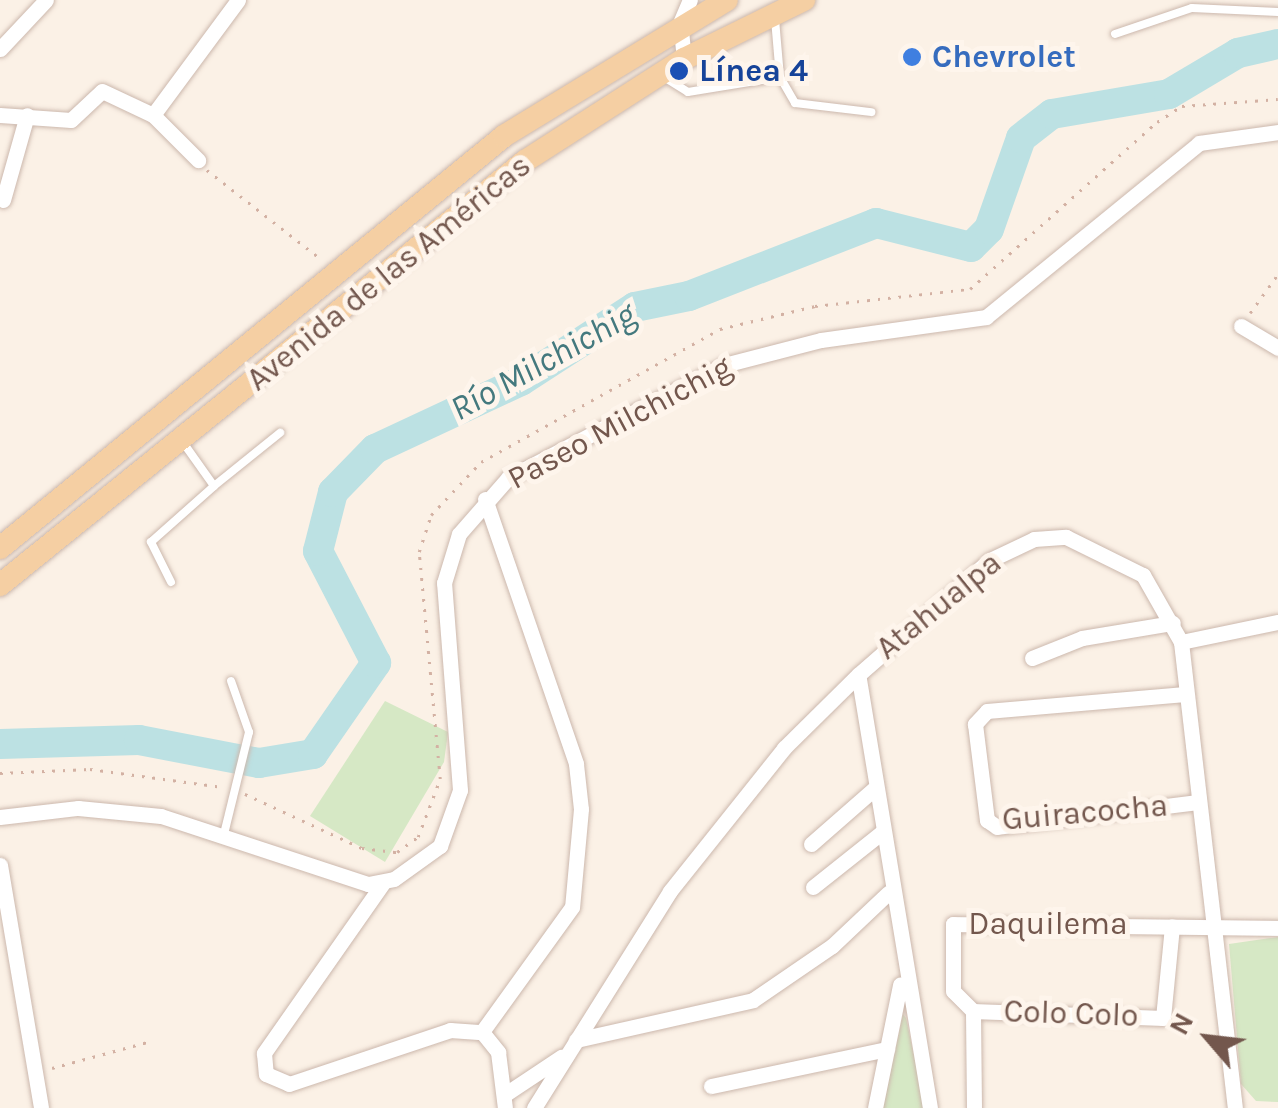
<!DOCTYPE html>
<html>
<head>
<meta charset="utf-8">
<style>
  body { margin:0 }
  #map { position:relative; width:1278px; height:1108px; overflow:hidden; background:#fbf1e6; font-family:Karla,sans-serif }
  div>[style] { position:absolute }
  .green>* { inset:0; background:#d6e8c5 }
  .river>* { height:30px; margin:-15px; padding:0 15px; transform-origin:15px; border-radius:15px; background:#bce1e3 }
  .path>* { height:2.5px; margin-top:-1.25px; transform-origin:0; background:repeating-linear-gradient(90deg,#d3b1a3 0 2.5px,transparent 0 10.5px) }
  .roads { filter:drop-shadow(0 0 2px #ccb8ad) drop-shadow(0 0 2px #ccb8ad) }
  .service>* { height:8px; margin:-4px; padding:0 4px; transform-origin:4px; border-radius:4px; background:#fff }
  .minor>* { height:15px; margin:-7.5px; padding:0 7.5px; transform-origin:7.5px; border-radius:7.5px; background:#fff }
  .primary>* { height:22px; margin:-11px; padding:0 11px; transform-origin:11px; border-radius:11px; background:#f5cfa3 }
  .dots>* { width:28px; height:28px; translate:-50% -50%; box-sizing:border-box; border:5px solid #fef5ec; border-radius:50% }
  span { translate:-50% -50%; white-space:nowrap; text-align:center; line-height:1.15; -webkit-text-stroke:10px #fef5ec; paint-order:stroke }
  .shop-label { font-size:32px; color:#366cbe; font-weight:700 }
  .left { translate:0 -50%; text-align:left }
  .transit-label { font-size:32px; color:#164399; font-weight:700 }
  .street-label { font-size:32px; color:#73574d }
  .water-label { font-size:35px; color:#44797e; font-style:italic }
  .north { position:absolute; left:1158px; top:988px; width:100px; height:100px; -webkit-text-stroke:8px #fef5ec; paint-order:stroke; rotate:298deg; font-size:28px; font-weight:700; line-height:40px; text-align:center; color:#73574d }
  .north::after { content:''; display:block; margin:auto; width:35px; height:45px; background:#73574d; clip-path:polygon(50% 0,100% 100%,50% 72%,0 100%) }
</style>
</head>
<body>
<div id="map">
  <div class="green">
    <div style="clip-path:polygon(385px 701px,448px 732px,444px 762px,385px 862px,310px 816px)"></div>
    <div style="clip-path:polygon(1278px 937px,1278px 1102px,1256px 1101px,1241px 1084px,1229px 944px)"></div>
    <div style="clip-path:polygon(903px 1014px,906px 1018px,925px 1108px,883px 1108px)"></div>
  </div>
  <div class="river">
    <div style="left:0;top:744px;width:139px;rotate:-1.6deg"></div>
    <div style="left:139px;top:740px;width:122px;rotate:10.9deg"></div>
    <div style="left:259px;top:763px;width:55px;rotate:-9.5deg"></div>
    <div style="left:313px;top:754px;width:111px;rotate:-55.3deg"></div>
    <div style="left:376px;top:663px;width:126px;rotate:-117.4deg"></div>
    <div style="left:318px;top:551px;width:61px;rotate:-75.7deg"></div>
    <div style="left:333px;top:492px;width:60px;rotate:-45.7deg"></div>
    <div style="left:375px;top:449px;width:161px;rotate:-25deg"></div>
    <div style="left:521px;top:381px;width:136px;rotate:-33deg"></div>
    <div style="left:635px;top:307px;width:55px;rotate:-11.5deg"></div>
    <div style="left:689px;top:296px;width:201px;rotate:-21.3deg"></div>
    <div style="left:876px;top:223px;width:98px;rotate:14.2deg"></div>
    <div style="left:971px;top:247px;width:25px;rotate:-45deg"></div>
    <div style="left:989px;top:229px;width:96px;rotate:-70.6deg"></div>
    <div style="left:1021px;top:138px;width:39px;rotate:-38deg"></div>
    <div style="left:1052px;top:114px;width:119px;rotate:-9.7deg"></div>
    <div style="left:1169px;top:94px;width:80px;rotate:-30.7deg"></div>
    <div style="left:1238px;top:53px;width:41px;rotate:-12.7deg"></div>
  </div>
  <div class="path">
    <div style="left:207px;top:170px;width:146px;rotate:38deg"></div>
    <div style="left:1250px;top:313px;width:48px;rotate:-54.3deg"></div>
    <div style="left:0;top:773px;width:90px;rotate:-2.5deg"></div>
    <div style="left:90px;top:769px;width:134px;rotate:7.7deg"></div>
    <div style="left:245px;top:794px;width:129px;rotate:24.8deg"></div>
    <div style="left:362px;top:848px;width:35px;rotate:7deg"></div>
    <div style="left:397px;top:852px;width:26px;rotate:-36deg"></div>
    <div style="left:418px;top:837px;width:62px;rotate:-69.2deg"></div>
    <div style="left:440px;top:779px;width:228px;rotate:-95.3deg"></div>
    <div style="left:419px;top:552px;width:39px;rotate:-72deg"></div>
    <div style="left:431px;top:515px;width:73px;rotate:-46.7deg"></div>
    <div style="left:481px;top:462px;width:274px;rotate:-29.1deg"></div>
    <div style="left:720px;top:329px;width:98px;rotate:-13.6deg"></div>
    <div style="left:815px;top:306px;width:156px;rotate:-6.3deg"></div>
    <div style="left:970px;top:289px;width:251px;rotate:-41.8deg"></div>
    <div style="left:1157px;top:122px;width:30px;rotate:-33deg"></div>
    <div style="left:1182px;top:106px;width:96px;rotate:-4.2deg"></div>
    <div style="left:52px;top:1068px;width:99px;rotate:-15.2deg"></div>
  </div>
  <div class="roads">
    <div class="service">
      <div style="left:775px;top:19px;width:58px;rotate:85.1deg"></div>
      <div style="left:780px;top:77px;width:30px;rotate:60deg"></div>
      <div style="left:795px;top:103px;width:77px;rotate:6.8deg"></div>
      <div style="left:1115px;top:34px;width:81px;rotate:-18.7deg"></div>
      <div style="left:1192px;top:8px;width:86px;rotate:2.7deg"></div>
      <div style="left:664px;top:77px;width:28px;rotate:32deg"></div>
      <div style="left:688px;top:92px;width:93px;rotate:-9.3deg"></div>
      <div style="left:214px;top:486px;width:85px;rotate:-38.8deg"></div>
      <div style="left:171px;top:582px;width:45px;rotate:-116.6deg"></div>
      <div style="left:151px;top:542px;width:84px;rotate:-41.6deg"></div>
      <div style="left:214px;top:486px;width:55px;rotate:-125.4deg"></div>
      <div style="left:224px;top:834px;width:105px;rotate:-76.2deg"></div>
      <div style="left:249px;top:732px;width:54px;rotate:-109.4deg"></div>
    </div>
    <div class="minor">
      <div style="left:0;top:49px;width:67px;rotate:-46.8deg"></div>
      <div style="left:684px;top:59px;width:36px;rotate:-96deg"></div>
      <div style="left:680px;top:23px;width:25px;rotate:-67deg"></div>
      <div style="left:0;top:115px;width:71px;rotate:4deg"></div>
      <div style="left:71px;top:120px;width:42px;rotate:-43.1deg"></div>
      <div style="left:102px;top:91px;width:56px;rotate:25.2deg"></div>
      <div style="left:153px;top:115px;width:143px;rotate:-53.5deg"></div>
      <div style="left:153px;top:115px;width:64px;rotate:45deg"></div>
      <div style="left:3px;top:200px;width:88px;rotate:-74.2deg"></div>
      <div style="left:1241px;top:326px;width:43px;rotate:30.7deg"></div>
      <div style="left:485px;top:499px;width:280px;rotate:71deg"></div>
      <div style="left:576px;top:764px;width:45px;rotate:83.7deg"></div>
      <div style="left:581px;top:809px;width:98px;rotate:95.2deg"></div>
      <div style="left:572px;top:907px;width:154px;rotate:125.8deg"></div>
      <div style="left:482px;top:1032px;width:26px;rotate:51deg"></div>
      <div style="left:498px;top:1052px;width:56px;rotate:82.9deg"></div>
      <div style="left:1181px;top:642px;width:99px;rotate:-11.7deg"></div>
      <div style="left:1032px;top:658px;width:54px;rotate:-21.8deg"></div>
      <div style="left:1082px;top:638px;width:92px;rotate:-9.4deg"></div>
      <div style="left:1185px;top:694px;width:199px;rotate:175.1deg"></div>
      <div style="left:987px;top:711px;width:18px;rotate:133deg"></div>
      <div style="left:975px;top:724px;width:97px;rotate:82.9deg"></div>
      <div style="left:987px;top:820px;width:12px;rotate:35deg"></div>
      <div style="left:997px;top:827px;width:203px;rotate:-7.1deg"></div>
      <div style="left:0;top:817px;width:79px;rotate:-6.6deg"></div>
      <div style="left:78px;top:808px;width:83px;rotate:5.5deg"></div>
      <div style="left:161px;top:816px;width:218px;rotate:18.2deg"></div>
      <div style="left:368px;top:884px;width:26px;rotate:-11deg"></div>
      <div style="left:394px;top:879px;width:57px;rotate:-35.7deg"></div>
      <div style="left:440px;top:846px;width:59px;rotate:-70.3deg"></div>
      <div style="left:460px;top:790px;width:208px;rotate:-94.4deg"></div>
      <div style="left:444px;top:583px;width:51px;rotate:-73deg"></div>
      <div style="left:459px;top:534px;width:74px;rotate:-48.8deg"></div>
      <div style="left:508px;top:478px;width:244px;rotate:-27.6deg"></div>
      <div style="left:724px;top:365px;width:100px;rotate:-14.5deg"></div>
      <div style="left:821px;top:340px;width:167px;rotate:-7.9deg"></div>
      <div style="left:986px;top:317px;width:275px;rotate:-39.2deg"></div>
      <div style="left:1199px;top:143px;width:80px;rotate:-7.9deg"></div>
      <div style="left:811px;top:844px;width:85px;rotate:-41.2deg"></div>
      <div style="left:0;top:865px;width:246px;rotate:80.4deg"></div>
      <div style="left:383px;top:883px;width:208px;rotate:125deg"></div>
      <div style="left:264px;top:1053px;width:21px;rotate:85deg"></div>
      <div style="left:266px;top:1074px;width:25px;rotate:23deg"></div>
      <div style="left:289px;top:1084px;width:170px;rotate:-18.5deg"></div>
      <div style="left:450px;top:1030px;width:32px;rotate:4deg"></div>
      <div style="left:813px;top:887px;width:87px;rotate:-38.5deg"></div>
      <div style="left:973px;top:1011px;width:190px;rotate:2.1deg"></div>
      <div style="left:1163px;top:1018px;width:92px;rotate:-84.4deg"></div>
      <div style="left:576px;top:1040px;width:181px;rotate:-12.7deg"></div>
      <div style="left:753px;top:1000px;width:96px;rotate:-34.4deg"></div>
      <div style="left:832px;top:946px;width:77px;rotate:-43.4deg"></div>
      <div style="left:711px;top:1086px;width:180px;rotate:-11.9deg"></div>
      <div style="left:504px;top:1095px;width:69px;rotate:-33.7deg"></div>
      <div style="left:534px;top:1108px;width:256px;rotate:-57.9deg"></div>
      <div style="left:670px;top:891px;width:183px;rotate:-51.4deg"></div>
      <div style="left:784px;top:748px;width:104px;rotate:-44.6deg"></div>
      <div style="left:875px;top:1108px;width:126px;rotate:-78.5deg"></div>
      <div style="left:930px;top:1108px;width:439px;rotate:-99.4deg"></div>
      <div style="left:858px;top:675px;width:175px;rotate:-41.1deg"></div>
      <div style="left:990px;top:560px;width:49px;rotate:-25.5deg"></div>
      <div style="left:1034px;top:539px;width:32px;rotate:-4deg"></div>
      <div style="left:1066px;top:537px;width:86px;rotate:26.3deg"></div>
      <div style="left:1143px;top:575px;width:77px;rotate:60.4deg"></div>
      <div style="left:1181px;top:642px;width:469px;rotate:83.4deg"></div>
      <div style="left:974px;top:1108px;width:97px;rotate:-90.6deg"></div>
      <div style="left:973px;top:1011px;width:28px;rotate:-135deg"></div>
      <div style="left:953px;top:991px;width:67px;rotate:-90deg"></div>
      <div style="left:953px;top:924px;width:325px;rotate:0.7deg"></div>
    </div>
    <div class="primary">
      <div style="left:0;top:548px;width:651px;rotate:-39.26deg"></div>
      <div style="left:504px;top:136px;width:261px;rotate:-31.4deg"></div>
      <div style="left:0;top:585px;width:675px;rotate:-38.93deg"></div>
      <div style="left:525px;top:161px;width:189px;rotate:-32.7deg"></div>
      <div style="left:684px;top:59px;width:134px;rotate:-26.2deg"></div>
    </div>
  </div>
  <div class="dots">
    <div style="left:912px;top:57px;background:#3f7fe0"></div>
    <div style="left:679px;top:71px;background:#1a4fb4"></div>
  </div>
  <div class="shop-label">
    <span class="left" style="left:932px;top:57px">Chevrolet</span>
  </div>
  <div class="transit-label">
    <span class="left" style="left:699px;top:71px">Línea 4</span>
  </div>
  <div class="street-label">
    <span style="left:389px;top:273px;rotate:-39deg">Avenida de las Américas</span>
    <span style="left:620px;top:423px;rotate:-28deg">Paseo Milchichig</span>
    <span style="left:939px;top:606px;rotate:-39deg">Atahualpa</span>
    <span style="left:1085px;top:813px;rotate:-5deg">Guiracocha</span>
    <span style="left:1048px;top:924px">Daquilema</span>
    <span style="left:1071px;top:1014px;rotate:2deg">Colo Colo</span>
  </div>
  <div class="water-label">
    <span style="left:543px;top:362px;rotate:-29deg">Río Milchichig</span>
  </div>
  <div class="north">N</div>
</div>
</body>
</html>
